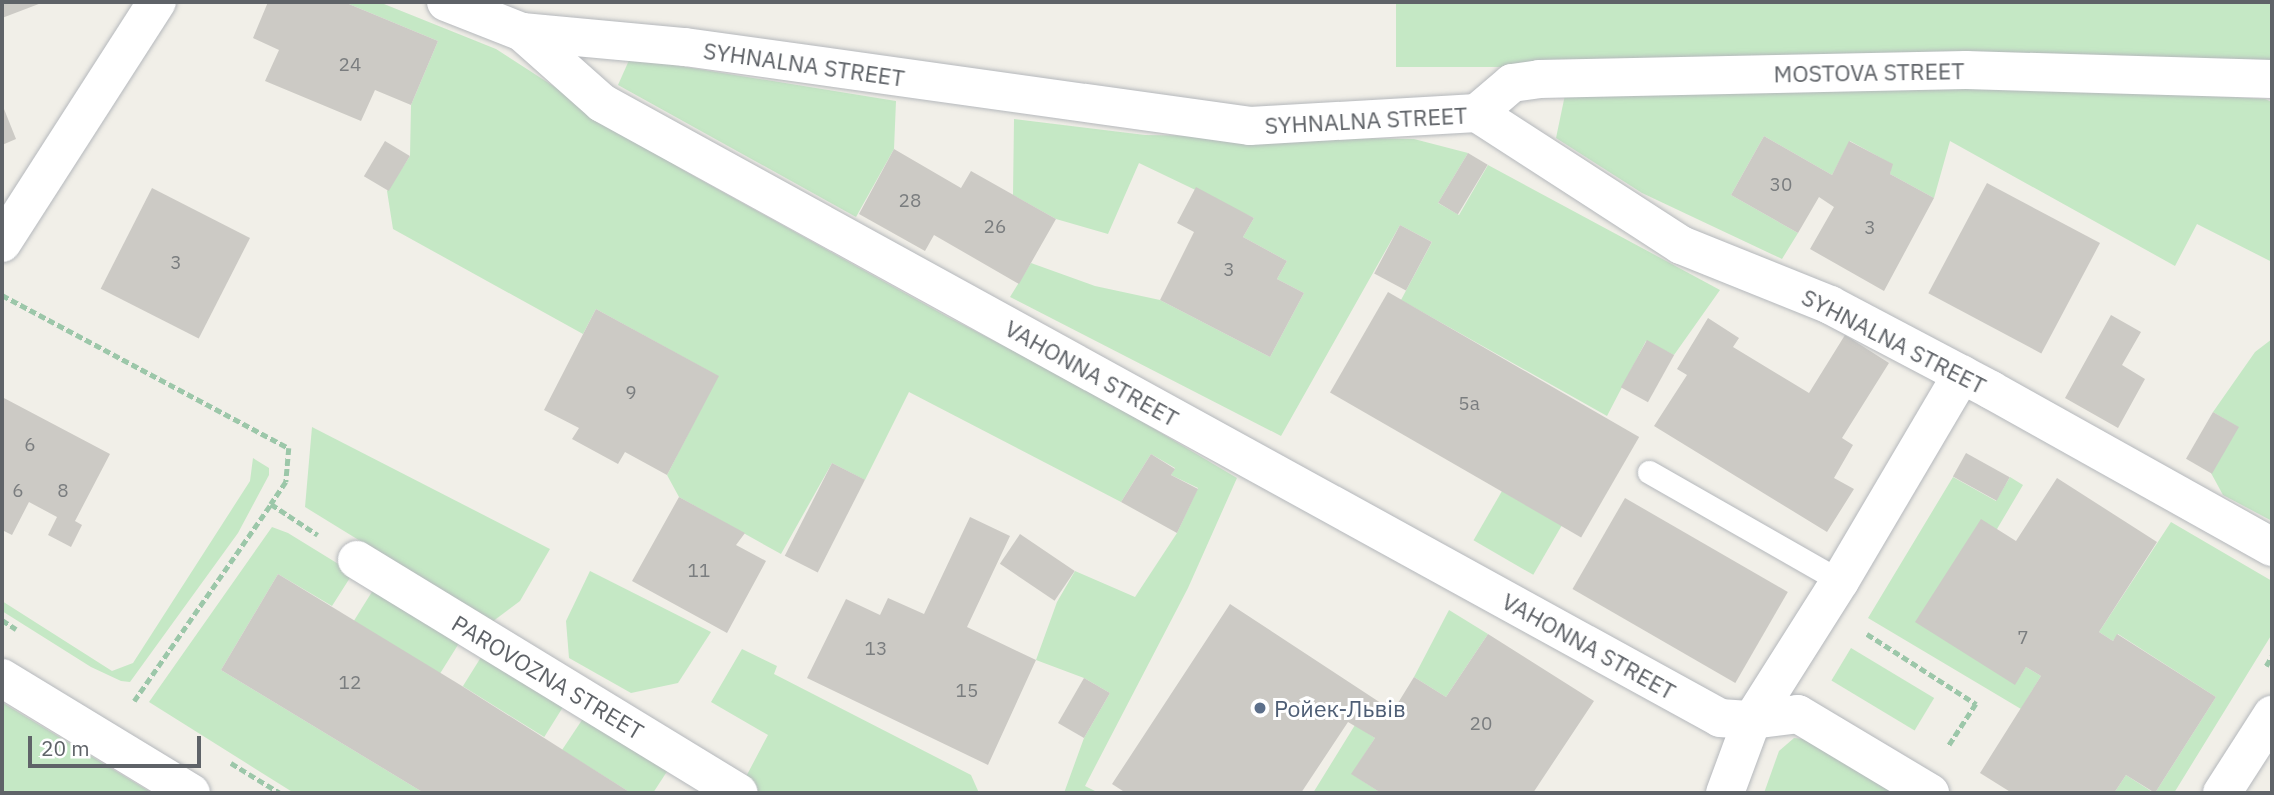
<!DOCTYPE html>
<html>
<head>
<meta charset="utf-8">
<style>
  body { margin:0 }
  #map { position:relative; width:2274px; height:795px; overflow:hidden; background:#f1efe8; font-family:"IBM Plex Sans",sans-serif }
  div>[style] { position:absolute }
  .green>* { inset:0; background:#c5e8c5; transform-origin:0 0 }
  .building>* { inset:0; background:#cccac5; transform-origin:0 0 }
  .path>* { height:4.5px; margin-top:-2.25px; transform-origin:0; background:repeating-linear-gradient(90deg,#9cc7a9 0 7px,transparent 0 10.5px) }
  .roads { filter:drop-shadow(0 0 2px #b5b8bc) drop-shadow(0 0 2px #b5b8bc) }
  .lane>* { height:23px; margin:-11.5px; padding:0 11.5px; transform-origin:11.5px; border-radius:11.5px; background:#fff }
  .street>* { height:38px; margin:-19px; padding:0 19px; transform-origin:19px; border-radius:19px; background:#fff }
  .secondary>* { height:38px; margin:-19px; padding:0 19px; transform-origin:19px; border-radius:19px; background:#fff }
  .dots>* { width:19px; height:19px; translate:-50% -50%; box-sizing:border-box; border:4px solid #fff; border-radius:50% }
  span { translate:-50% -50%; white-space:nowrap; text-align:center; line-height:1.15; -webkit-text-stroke:6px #fff; paint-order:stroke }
  .number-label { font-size:19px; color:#7a7d7f }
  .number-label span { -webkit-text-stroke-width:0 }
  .street-label { font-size:23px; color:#5f6368 }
  .service-label { font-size:23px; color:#4e5e75 }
  .left { translate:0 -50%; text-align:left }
  .frame { position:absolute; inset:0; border:4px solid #5f6368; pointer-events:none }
  .scale { position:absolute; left:28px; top:736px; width:173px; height:32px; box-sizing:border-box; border:4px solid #5f6368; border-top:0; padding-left:9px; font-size:21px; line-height:24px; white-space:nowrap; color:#5f6368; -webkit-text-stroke:5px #fff; paint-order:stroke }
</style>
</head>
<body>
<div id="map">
  <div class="green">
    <div style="clip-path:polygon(344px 2px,379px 2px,496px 49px,683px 170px,946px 316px,1085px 388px,1237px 478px,1188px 588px,1085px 786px,1099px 793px,1064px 793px,1084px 738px,1110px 693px,1084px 678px,1036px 660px,1057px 602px,1075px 571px,1135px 597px,1177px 533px,1198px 488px,1171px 475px,1175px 468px,1151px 454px,1121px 502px,909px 392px,865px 480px,832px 463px,781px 554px,679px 497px,667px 475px,718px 376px,596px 309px,583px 334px,393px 229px,387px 191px,410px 156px,411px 105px,438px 41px)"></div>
    <div style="left:1396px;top:2px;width:876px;height:65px"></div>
    <div style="clip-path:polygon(630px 58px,896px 101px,894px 149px,856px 217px,618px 85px)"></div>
    <div style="clip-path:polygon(1960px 81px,2265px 99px,2272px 102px,2272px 262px,2197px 224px,2175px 266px,1950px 141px,1934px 198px,1890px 174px,1892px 164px,1850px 141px,1832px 175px,1764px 136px,1731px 195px,1798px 233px,1782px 259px,1642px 193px,1556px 138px,1566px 90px)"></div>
    <div style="clip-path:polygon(1014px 119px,1145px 135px,1414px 139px,1468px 153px,1438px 203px,1459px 215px,1488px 165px,1720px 290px,1674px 355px,1646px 341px,1607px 416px,1401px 300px,1432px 242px,1400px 225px,1281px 436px,1010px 297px,1031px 263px,1095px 286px,1160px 300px,1270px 357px,1304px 293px,1277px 279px,1287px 261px,1243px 237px,1254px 218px,1139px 163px,1108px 234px,1056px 219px,1013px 195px)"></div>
    <div style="clip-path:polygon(2272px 339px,2272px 521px,2223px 495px,2211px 473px,2238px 427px,2213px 412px,2255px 352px)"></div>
    <div style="clip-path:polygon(312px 427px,550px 549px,520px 601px,492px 622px,305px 507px)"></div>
    <div style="clip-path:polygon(253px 458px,269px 468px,269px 475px,238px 533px,130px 682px,121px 681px,91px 667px,2px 611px,2px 601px,112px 671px,133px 663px,250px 481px)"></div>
    <div style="clip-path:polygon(1953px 477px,1996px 501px,2010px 477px,2023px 485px,1997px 529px,2015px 684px,2026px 667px,2041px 676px,2021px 709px,1868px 618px)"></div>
    <div style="left:1502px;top:491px;width:69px;height:57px;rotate:30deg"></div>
    <div style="clip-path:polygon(2171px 522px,2272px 581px,2272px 634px,2174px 793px,2155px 793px,2216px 697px,2118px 634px,2113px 641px,2099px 632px)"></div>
    <div style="clip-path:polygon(272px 527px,288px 533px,353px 573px,332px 606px,278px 574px,221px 670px,424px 793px,294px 793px,149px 702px)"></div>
    <div style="clip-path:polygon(590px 571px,711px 632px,678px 683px,631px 693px,569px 658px,566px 621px)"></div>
    <div style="left:375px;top:587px;width:101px;height:40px;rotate:32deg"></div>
    <div style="clip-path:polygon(1449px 610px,1488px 634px,1446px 697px,1414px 677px)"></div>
    <div style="left:1851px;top:648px;width:97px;height:38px;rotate:31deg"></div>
    <div style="clip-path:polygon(742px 649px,777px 666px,774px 674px,971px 775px,979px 793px,748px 793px,740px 788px,768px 735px,711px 702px)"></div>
    <div style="left:483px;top:654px;width:96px;height:38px;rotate:32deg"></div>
    <div style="clip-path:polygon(2px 702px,8px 706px,152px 793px,2px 793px)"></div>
    <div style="clip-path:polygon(584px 717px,668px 770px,653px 793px,631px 793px,562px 750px)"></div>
    <div style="clip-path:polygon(1355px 725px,1375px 738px,1352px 774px,1381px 793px,1313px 793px)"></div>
    <div style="clip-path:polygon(1794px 738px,1814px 740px,1902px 793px,1764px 793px,1779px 751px)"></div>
    <div style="clip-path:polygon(2126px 775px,2154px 793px,2114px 793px)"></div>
  </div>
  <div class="building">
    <div style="clip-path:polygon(2px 2px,44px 2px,2px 18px)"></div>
    <div style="clip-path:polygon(268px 2px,344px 2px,438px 41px,411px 105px,375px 90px,361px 121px,265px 81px,279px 50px,253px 38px)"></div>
    <div style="clip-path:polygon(2px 104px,16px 139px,2px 145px)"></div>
    <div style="clip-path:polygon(1764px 136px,1832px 175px,1849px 141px,1893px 164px,1890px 174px,1934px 198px,1884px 291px,1810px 249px,1834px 207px,1819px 197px,1798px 233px,1731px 195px)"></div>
    <div style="left:385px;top:141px;width:29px;height:41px;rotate:31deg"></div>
    <div style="clip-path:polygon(894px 149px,961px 188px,971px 171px,1056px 219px,1019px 284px,934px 235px,925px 251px,859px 214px)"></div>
    <div style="left:1468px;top:153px;width:23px;height:58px;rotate:31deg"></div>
    <div style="left:1987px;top:183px;width:128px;height:125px;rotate:28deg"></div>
    <div style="clip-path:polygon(1196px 187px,1254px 218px,1243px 237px,1287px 261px,1277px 279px,1304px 293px,1270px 357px,1160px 300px,1194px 232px,1177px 223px)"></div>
    <div style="left:152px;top:188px;width:110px;height:113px;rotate:27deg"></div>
    <div style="left:1400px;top:225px;width:36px;height:55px;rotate:28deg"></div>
    <div style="left:1388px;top:292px;width:290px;height:116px;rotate:30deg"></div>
    <div style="clip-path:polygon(596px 309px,719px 376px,667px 475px,625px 452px,618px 464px,572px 439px,579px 428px,544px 410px)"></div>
    <div style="clip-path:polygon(2111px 315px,2141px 332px,2122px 365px,2145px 379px,2118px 428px,2065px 398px)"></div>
    <div style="clip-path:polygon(1708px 318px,1739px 338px,1733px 347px,1809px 393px,1845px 335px,1889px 363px,1842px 438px,1853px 445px,1834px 478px,1854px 489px,1827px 532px,1654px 426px,1687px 375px,1677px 369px)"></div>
    <div style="left:1647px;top:340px;width:31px;height:54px;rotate:29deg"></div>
    <div style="clip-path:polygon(2px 397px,110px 454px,75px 521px,82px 525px,71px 547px,48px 535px,57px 517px,29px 502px,12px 535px,2px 530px)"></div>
    <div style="left:2213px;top:412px;width:30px;height:54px;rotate:30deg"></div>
    <div style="left:1966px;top:453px;width:50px;height:27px;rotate:29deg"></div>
    <div style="clip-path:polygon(1151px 454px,1175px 469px,1171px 475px,1198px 489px,1177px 533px,1121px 502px)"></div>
    <div style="left:832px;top:463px;width:37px;height:104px;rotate:27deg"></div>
    <div style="clip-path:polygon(2057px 478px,2157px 542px,2099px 632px,2113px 641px,2117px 634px,2216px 697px,2155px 793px,2126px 775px,2114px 793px,2012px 793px,1980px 773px,2041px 676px,2026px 667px,2015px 685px,1915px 622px,1981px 519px,2016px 541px)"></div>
    <div style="clip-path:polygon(679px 497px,745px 533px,736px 545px,766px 561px,727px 633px,632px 581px)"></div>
    <div style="left:1625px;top:498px;width:188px;height:105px;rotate:30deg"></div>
    <div style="clip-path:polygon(970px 517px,1010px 536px,967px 627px,1036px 660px,988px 765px,807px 678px,846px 599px,880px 615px,888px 598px,924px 614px)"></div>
    <div style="left:1020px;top:534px;width:66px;height:36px;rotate:34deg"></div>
    <div style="clip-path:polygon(278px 574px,462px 686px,631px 793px,424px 793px,221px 670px)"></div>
    <div style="clip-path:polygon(1230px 604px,1393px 711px,1414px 677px,1446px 697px,1488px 634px,1594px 701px,1533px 793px,1381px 793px,1351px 774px,1375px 738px,1348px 722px,1301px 793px,1126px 793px,1112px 784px)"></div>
    <div style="left:1084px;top:678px;width:30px;height:52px;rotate:30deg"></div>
  </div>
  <div class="path">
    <div style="left:2px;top:295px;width:325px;rotate:28.1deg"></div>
    <div style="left:289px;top:448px;width:34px;rotate:95deg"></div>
    <div style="left:286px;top:482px;width:27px;rotate:124deg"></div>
    <div style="left:2px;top:620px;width:17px;rotate:33deg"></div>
    <div style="left:1867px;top:634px;width:130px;rotate:32.7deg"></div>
    <div style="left:1976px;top:704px;width:51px;rotate:123.1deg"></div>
    <div style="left:2266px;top:666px;width:12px;rotate:-59deg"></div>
    <div style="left:134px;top:701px;width:240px;rotate:-55.2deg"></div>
    <div style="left:271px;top:504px;width:56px;rotate:33.4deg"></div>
    <div style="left:231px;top:763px;width:57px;rotate:31.5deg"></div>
  </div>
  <div class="roads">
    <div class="lane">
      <div style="left:1649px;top:472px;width:220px;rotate:29.7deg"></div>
    </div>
    <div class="street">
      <div style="left:446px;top:2px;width:82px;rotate:21.5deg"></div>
      <div style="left:522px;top:32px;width:107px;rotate:41.6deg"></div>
      <div style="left:602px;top:103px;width:1276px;rotate:28.81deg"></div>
      <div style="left:1720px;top:718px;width:32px;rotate:4deg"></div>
      <div style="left:1752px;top:720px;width:46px;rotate:-7.4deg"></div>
      <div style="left:1798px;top:714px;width:154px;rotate:30.9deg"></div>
      <div style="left:522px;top:32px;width:164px;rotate:5.3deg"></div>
      <div style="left:685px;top:47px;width:570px;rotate:7.96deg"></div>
      <div style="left:1250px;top:126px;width:227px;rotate:-3.3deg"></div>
      <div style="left:1477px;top:113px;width:243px;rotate:32.9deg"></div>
      <div style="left:1681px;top:245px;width:161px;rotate:21.9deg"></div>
      <div style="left:1830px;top:305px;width:182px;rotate:27.8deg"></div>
      <div style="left:1991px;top:390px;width:322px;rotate:29.2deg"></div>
      <div style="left:1477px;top:113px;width:46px;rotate:-40.6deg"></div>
      <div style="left:1512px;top:83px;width:27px;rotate:-8deg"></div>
      <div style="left:1539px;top:79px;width:427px;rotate:-1.2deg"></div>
      <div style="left:1966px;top:70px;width:306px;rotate:1.7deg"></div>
      <div style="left:2px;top:243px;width:287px;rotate:-57.3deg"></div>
      <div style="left:357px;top:560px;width:447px;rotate:31.4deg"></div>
      <div style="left:1725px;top:793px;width:78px;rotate:-69.7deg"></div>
      <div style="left:1752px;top:720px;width:165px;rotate:-57.7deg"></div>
      <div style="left:1840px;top:581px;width:240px;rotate:-59.5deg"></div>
      <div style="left:2222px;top:793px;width:93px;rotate:-57.3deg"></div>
    </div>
    <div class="secondary">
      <div style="left:2px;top:678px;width:221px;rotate:31.3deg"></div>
    </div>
  </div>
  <div class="dots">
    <div style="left:1260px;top:708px;background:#5c6f8a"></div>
  </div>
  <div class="number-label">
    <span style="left:350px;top:65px">24</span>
    <span style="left:1781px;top:185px">30</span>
    <span style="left:910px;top:201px">28</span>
    <span style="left:995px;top:227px">26</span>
    <span style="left:1870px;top:228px">3</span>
    <span style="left:176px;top:263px">3</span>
    <span style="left:1229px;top:270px">3</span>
    <span style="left:631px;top:393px">9</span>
    <span style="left:1469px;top:404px">5а</span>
    <span style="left:30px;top:445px">6</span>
    <span style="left:18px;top:491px">6</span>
    <span style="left:63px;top:491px">8</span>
    <span style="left:699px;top:571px">11</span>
    <span style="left:2023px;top:638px">7</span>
    <span style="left:876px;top:649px">13</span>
    <span style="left:350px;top:683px">12</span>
    <span style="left:967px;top:691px">15</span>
    <span style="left:1481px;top:724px">20</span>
  </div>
  <div class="street-label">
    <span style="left:804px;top:64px;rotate:8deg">SYHNALNA STREET</span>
    <span style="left:1869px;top:72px;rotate:-1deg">MOSTOVA STREET</span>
    <span style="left:1366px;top:120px;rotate:-3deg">SYHNALNA STREET</span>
    <span style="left:1894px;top:341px;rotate:27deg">SYHNALNA STREET</span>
    <span style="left:1092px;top:373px;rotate:29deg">VAHONNA STREET</span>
    <span style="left:1589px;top:646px;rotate:29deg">VAHONNA STREET</span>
    <span style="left:548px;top:677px;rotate:31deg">PAROVOZNA STREET</span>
  </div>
  <div class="service-label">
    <span class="left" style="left:1274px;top:708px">Ройек-Львів</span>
  </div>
  <div class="frame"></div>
  <div class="scale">20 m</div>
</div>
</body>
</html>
